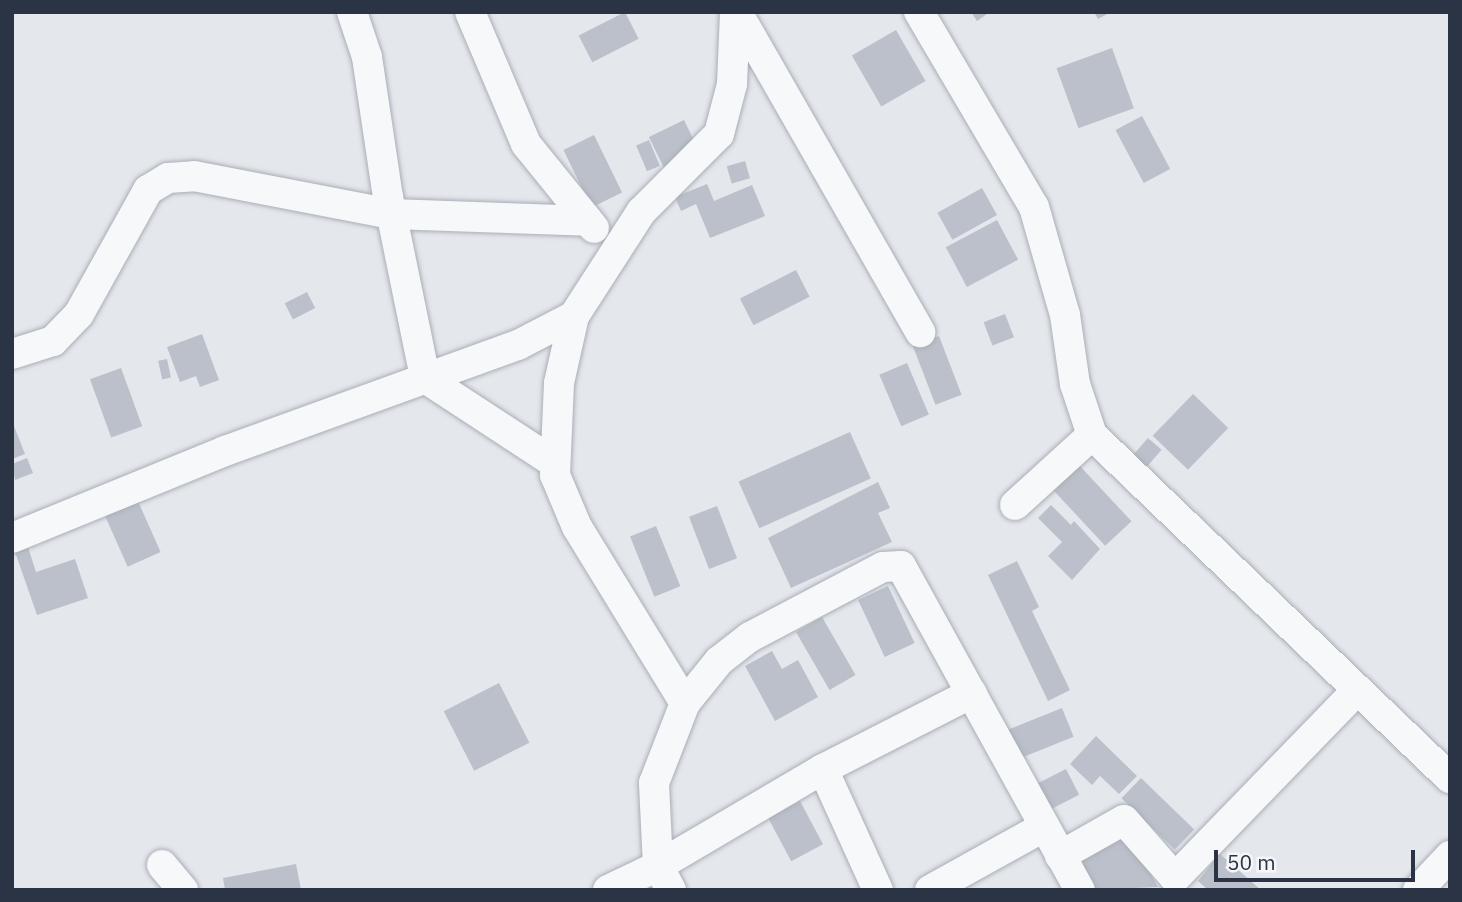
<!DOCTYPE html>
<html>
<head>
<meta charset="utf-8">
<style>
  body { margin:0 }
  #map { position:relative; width:1462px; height:902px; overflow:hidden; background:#e4e7ec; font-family:"IBM Plex Sans",sans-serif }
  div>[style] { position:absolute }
  .building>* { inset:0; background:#bbc0ca; transform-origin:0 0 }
  .roads { filter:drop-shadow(0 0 2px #a9aeb7) drop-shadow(0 0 2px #a9aeb7) }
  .minor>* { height:30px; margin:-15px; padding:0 15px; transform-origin:15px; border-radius:15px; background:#f7f8fa }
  span { translate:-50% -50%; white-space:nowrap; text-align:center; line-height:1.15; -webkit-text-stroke:6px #f4f6f9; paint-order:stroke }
  .frame { position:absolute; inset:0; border:14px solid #2b3445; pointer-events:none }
  .scale { position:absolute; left:1214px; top:850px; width:201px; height:32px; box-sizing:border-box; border:4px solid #2b3445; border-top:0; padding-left:9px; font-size:21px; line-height:24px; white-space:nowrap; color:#2b3445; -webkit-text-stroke:5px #f4f6f9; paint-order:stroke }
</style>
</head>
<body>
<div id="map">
  <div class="building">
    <div style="left:625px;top:12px;width:30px;height:52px;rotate:63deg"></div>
    <div style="clip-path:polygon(971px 12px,990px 12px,977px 21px)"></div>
    <div style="clip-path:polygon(1094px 12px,1111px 12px,1098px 19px)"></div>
    <div style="left:896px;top:30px;width:59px;height:51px;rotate:60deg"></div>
    <div style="left:1112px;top:48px;width:64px;height:59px;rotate:70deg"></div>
    <div style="left:1142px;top:116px;width:60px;height:30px;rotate:62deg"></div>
    <div style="left:684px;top:120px;width:34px;height:39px;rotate:64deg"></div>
    <div style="left:594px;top:135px;width:64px;height:34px;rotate:64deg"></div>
    <div style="left:649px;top:140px;width:28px;height:14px;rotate:67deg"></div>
    <div style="left:745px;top:161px;width:18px;height:19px;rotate:74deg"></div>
    <div style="clip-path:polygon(707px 184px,714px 201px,752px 185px,765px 216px,710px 238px,696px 204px,681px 211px,675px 197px)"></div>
    <div style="left:982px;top:188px;width:31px;height:51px;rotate:61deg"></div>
    <div style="left:997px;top:220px;width:45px;height:58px;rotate:62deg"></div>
    <div style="left:796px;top:270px;width:30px;height:63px;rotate:63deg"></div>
    <div style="left:307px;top:292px;width:18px;height:25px;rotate:63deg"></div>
    <div style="left:1005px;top:314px;width:25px;height:23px;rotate:69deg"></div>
    <div style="clip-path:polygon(202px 334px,219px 380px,200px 387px,196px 376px,180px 382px,167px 347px)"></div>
    <div style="left:939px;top:336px;width:63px;height:28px;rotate:69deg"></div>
    <div style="left:167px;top:359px;width:19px;height:9px;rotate:78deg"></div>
    <div style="left:907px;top:363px;width:56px;height:30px;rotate:67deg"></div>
    <div style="left:121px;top:368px;width:62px;height:33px;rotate:70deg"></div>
    <div style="left:1193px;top:394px;width:49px;height:58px;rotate:44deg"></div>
    <div style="clip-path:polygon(12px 421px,25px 454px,12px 459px)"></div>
    <div style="left:850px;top:432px;width:51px;height:122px;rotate:66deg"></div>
    <div style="left:1148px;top:438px;width:18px;height:25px;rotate:41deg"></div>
    <div style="clip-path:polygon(27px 458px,33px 473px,15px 480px,12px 464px)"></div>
    <div style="left:1079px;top:465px;width:77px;height:36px;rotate:47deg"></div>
    <div style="clip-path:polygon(878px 482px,890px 508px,878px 513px,892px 542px,791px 588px,768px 538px)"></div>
    <div style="left:137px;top:499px;width:58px;height:36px;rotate:66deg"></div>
    <div style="clip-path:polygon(1051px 505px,1071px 525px,1074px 521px,1100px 549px,1072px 580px,1048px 556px,1062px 542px,1038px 518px)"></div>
    <div style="left:717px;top:506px;width:56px;height:30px;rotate:69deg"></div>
    <div style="left:656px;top:526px;width:65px;height:28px;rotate:68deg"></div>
    <div style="clip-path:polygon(27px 544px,36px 572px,75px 559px,88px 598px,37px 615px,14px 549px)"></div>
    <div style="clip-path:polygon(1017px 561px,1039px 607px,1032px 611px,1070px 690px,1048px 701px,988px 575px)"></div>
    <div style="left:888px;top:586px;width:63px;height:33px;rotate:65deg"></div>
    <div style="left:822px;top:617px;width:67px;height:30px;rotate:60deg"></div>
    <div style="clip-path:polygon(772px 651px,782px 669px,798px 660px,818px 697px,775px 721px,745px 666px)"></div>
    <div style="left:499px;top:683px;width:67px;height:62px;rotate:63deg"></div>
    <div style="left:1062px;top:708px;width:31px;height:59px;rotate:68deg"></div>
    <div style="clip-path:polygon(1096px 736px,1137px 776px,1119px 794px,1100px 776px,1092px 785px,1070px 764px)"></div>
    <div style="left:1066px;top:769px;width:29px;height:41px;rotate:63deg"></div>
    <div style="left:1141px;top:778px;width:74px;height:28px;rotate:44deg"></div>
    <div style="left:800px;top:801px;width:49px;height:36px;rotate:62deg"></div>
    <div style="clip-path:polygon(1129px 835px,1158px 887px,1088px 890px,1074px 865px)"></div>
    <div style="clip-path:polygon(1220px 854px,1261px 890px,1208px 890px,1198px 881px)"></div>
    <div style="clip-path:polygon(296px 864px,301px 890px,225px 890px,223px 878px)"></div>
  </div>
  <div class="roads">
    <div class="minor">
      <div style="left:352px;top:12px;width:47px;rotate:71.6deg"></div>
      <div style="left:367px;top:57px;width:142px;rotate:81.5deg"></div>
      <div style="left:388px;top:197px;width:185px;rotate:78.4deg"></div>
      <div style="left:425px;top:378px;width:155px;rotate:33.2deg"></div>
      <div style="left:470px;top:12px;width:143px;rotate:67deg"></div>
      <div style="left:526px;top:144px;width:108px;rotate:51deg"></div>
      <div style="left:737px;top:12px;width:369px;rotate:60.2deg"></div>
      <div style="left:919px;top:12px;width:226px;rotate:59.5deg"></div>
      <div style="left:1034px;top:207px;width:112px;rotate:74deg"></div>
      <div style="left:1065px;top:315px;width:70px;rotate:81.8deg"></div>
      <div style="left:1075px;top:384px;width:54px;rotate:71.6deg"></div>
      <div style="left:1092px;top:435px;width:496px;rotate:43.8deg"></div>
      <div style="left:574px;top:316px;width:69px;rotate:102.6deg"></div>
      <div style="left:559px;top:383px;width:92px;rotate:92.5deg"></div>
      <div style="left:555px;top:475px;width:56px;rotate:67.1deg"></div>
      <div style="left:577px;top:527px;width:206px;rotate:58.5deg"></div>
      <div style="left:12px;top:354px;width:43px;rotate:-17.6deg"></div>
      <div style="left:53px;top:341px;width:37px;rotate:-46deg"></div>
      <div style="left:79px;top:314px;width:142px;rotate:-60.9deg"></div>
      <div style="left:148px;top:190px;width:23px;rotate:-31deg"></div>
      <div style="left:168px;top:178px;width:26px;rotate:-4deg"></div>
      <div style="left:194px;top:176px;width:201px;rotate:10.9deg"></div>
      <div style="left:391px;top:214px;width:197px;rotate:2deg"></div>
      <div style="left:1015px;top:505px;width:104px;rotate:-42.3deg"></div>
      <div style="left:12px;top:538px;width:230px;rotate:-22.2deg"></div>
      <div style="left:225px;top:451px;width:312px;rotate:-19.9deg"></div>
      <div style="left:518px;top:345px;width:63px;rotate:-27.4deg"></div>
      <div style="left:574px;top:316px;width:124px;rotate:-57.2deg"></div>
      <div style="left:641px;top:212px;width:110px;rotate:-45deg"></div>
      <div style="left:719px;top:134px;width:52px;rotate:-75.4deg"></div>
      <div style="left:732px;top:84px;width:72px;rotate:-87.6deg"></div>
      <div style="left:823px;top:769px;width:133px;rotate:65.6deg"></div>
      <div style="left:1060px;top:856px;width:73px;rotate:-29.4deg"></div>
      <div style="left:1124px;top:820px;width:77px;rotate:48.7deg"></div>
      <div style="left:1175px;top:878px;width:262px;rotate:-45.9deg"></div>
      <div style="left:162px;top:865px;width:33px;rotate:50deg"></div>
      <div style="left:608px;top:890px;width:55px;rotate:-25.6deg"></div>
      <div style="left:658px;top:866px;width:191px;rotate:-30.5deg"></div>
      <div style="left:823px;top:769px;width:167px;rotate:-27deg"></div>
      <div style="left:671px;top:890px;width:27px;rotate:-118deg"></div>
      <div style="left:658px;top:866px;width:83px;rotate:-92.8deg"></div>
      <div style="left:654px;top:783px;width:86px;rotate:-68.8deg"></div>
      <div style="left:685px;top:703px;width:54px;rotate:-51deg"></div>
      <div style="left:719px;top:661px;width:39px;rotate:-38deg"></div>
      <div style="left:750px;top:637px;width:150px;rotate:-27.8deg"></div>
      <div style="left:883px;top:567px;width:18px;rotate:-3deg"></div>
      <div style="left:901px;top:566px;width:370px;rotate:61.1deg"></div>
      <div style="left:930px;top:890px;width:128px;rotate:-29deg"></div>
      <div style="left:1418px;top:890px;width:47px;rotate:-46.7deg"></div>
    </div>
  </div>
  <div class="frame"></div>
  <div class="scale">50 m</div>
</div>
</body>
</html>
